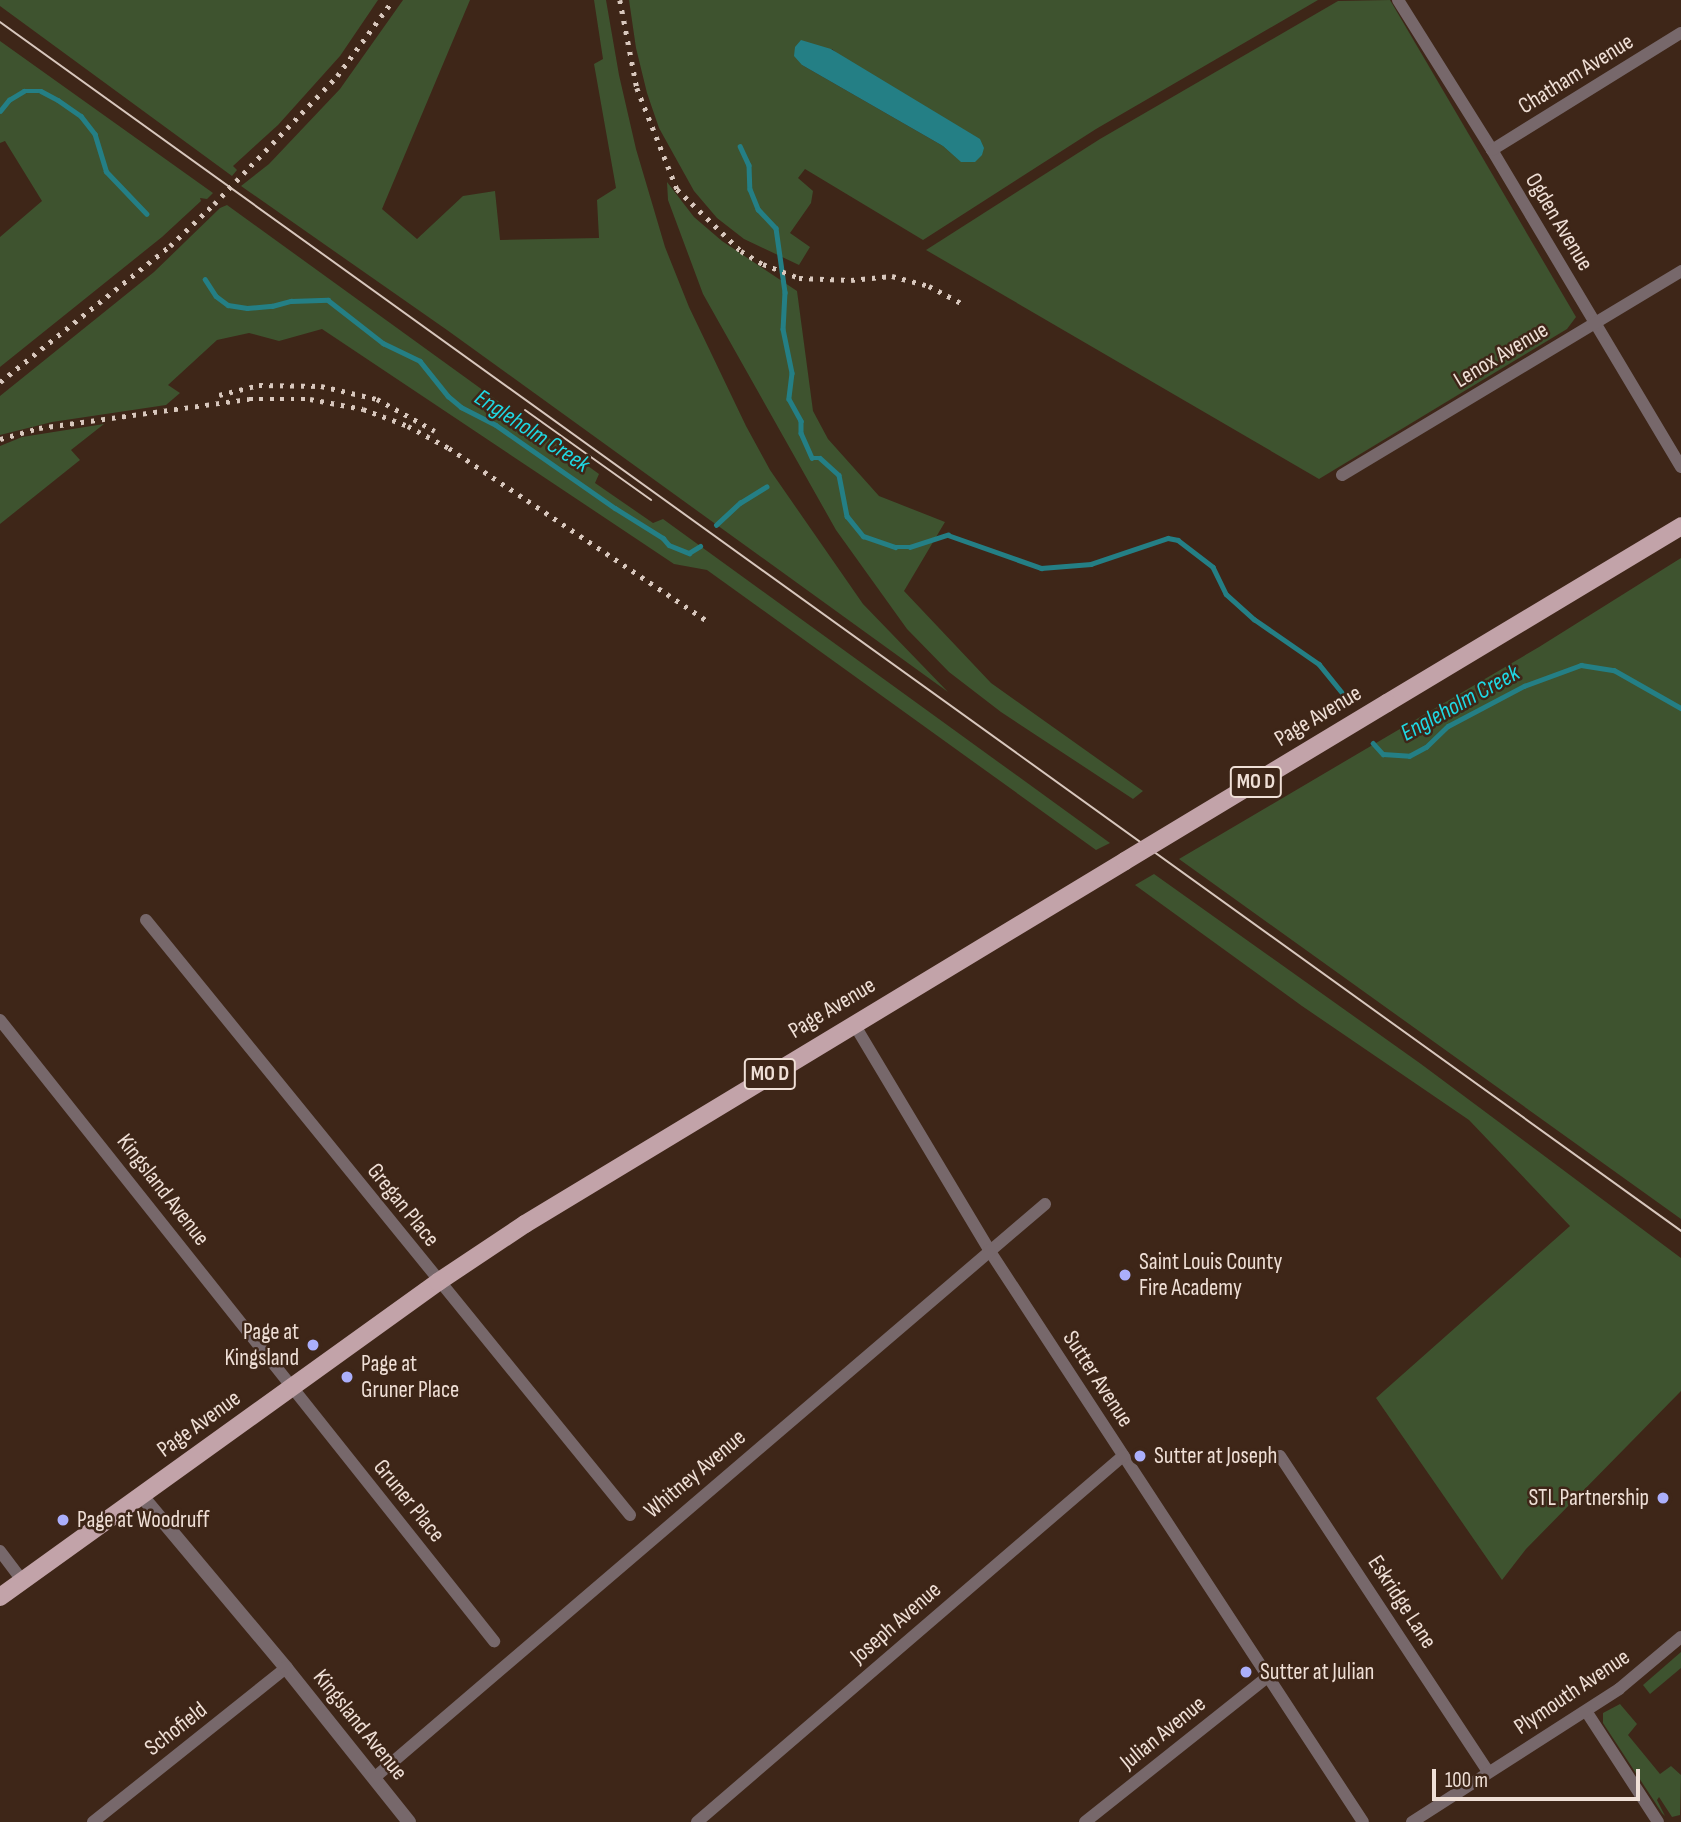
<!DOCTYPE html>
<html>
<head>
<meta charset="utf-8">
<style>
  body { margin:0 }
  #map { position:relative; width:1681px; height:1822px; overflow:hidden; background:#3e2618; font-family:"Sofia Sans Condensed",sans-serif }
  div>[style] { position:absolute }
  .green>* { inset:0; background:#3e532f }
  .water>* { inset:0; background:#247f85 }
  .stream>* { height:4.5px; margin:-2.25px; padding:0 2.25px; transform-origin:2.25px; border-radius:2.25px; background:#247f85 }
  .minor>* { height:12px; margin:-6px; padding:0 6px; transform-origin:6px; border-radius:6px; background:#77686b }
  .tertiary>* { height:14px; margin:-7px; padding:0 7px; transform-origin:7px; border-radius:7px; background:#77686b }
  .primary>* { height:18px; margin:-9px; padding:0 9px; transform-origin:9px; border-radius:9px; background:#c2a3a9 }
  .tram>* { height:2px; margin:-1px; padding:0 1px; transform-origin:1px; border-radius:1px; background:#d8c7bd }
  .rail>* { height:4.5px; margin-top:-2.25px; transform-origin:0; background:repeating-linear-gradient(90deg,#d8c7bd 0 3.5px,transparent 0 10.5px) }
  .primary-bridge>* { height:18px; margin:-9px; padding:0 9px; transform-origin:9px; border-radius:9px; background:#c2a3a9 }
  .dots>* { width:19px; height:19px; translate:-50% -50%; box-sizing:border-box; border:4px solid #3e2618; border-radius:50% }
  span { translate:-50% -50%; white-space:nowrap; text-align:center; line-height:1.15; -webkit-text-stroke:5px #3e2618; paint-order:stroke }
  .shield-label span { padding:2px 5px; background:#3e2618; border:2px solid; border-radius:5px; -webkit-text-stroke-width:0 }
  .shield-label { font-size:21px; color:#efdfd6; font-weight:700 }
  .street-label { font-size:23px; color:#efdfd6 }
  .poi-label { font-size:23px; color:#efdfd6 }
  .left { translate:0 -50%; text-align:left }
  .right { translate:-100% -50%; text-align:right }
  .water-label { font-size:24px; color:#1fd9e4; font-style:italic }
  .scale { position:absolute; left:1432px; top:1769px; width:208px; height:32px; box-sizing:border-box; border:4px solid #efdfd6; border-top:0; padding-left:9px; font-size:21px; line-height:24px; white-space:nowrap; color:#efdfd6; -webkit-text-stroke:5px #3e2618; paint-order:stroke }
</style>
</head>
<body>
<div id="map">
  <div class="green">
    <div style="clip-path:polygon(0 0,378px 0,340px 56px,278px 125px,233px 166px,237px 170px,232px 176px,0 6px)"></div>
    <div style="clip-path:polygon(403px 0,470px 0,382px 209px,417px 239px,463px 196px,495px 191px,500px 240px,599px 238px,597px 200px,616px 188px,594px 64px,603px 59px,594px 0,606px 0,619px 75px,636px 149px,665px 247px,689px 307px,746px 426px,770px 470px,863px 604px,948px 692px,447px 330px,241px 186px,269px 164px,340px 89px)"></div>
    <div style="clip-path:polygon(evenodd,629px 0,1318px 0,1096px 129px,923px 240px,805px 169px,798px 178px,813px 191px,811px 203px,790px 233px,810px 247px,799px 265px,744px 239px,717px 218px,694px 191px,659px 128px,647px 93px,636px 48px,629px 0,832px 49px,961px 162px,943px 146px,802px 65px,832px 49px)"></div>
    <div style="clip-path:polygon(1390px 0,1576px 317px,1567px 329px,1319px 479px,926px 250px,1100px 139px,1338px 1px)"></div>
    <div style="clip-path:polygon(0 41px,213px 193px,207px 199px,200px 198px,201px 201px,162px 237px,0 367px,0 237px,42px 201px,5px 141px,0 143px)"></div>
    <div style="clip-path:polygon(667px 182px,694px 217px,722px 241px,797px 291px,813px 411px,828px 439px,879px 496px,945px 522px,904px 591px,991px 683px,1143px 791px,1133px 799px,1001px 712px,949px 672px,907px 629px,836px 530px,703px 294px,668px 200px)"></div>
    <div style="clip-path:polygon(227px 205px,599px 474px,595px 483px,653px 523px,663px 519px,1110px 843px,1096px 850px,707px 570px,674px 564px,322px 329px,279px 341px,249px 333px,217px 340px,168px 385px,180px 393px,166px 405px,52px 422px,0 435px,0 396px,154px 272px,220px 208px)"></div>
    <div style="clip-path:polygon(104px 424px,71px 450px,80px 460px,0 524px,0 446px,22px 437px)"></div>
    <div style="clip-path:polygon(1681px 558px,1681px 1219px,1179px 859px,1539px 647px)"></div>
    <div style="clip-path:polygon(1154px 874px,1421px 1064px,1681px 1258px,1681px 1391px,1526px 1549px,1502px 1580px,1376px 1398px,1570px 1226px,1469px 1120px,1302px 1006px,1135px 885px)"></div>
    <div style="clip-path:polygon(1681px 1652px,1681px 1668px,1650px 1694px,1643px 1685px)"></div>
    <div style="clip-path:polygon(1620px 1704px,1637px 1724px,1628px 1735px,1660px 1774px,1671px 1766px,1681px 1775px,1680px 1815px,1672px 1817px,1659px 1797px,1657px 1800px,1665px 1816px,1662px 1813px,1603px 1723px,1603px 1713px)"></div>
  </div>
  <div class="water">
    <div style="clip-path:polygon(801px 40px,831px 49px,980px 139px,984px 148px,982px 155px,975px 162px,961px 162px,943px 146px,802px 65px,794px 56px,795px 47px)"></div>
  </div>
  <div class="stream">
    <div style="left:0;top:111px;width:14px;rotate:-51deg"></div>
    <div style="left:9px;top:100px;width:17px;rotate:-31deg"></div>
    <div style="left:24px;top:91px;width:17px"></div>
    <div style="left:41px;top:91px;width:19px;rotate:28deg"></div>
    <div style="left:58px;top:100px;width:28px;rotate:35deg"></div>
    <div style="left:81px;top:116px;width:23px;rotate:52deg"></div>
    <div style="left:95px;top:134px;width:39px;rotate:73deg"></div>
    <div style="left:106px;top:171px;width:59px;rotate:46.4deg"></div>
    <div style="left:740px;top:146px;width:21px;rotate:65deg"></div>
    <div style="left:749px;top:165px;width:24px;rotate:88deg"></div>
    <div style="left:750px;top:189px;width:22px;rotate:68deg"></div>
    <div style="left:758px;top:209px;width:26px;rotate:47deg"></div>
    <div style="left:776px;top:228px;width:65px;rotate:82deg"></div>
    <div style="left:785px;top:292px;width:37px;rotate:93deg"></div>
    <div style="left:783px;top:329px;width:45px;rotate:78.4deg"></div>
    <div style="left:792px;top:373px;width:26px;rotate:97deg"></div>
    <div style="left:789px;top:399px;width:25px;rotate:61deg"></div>
    <div style="left:801px;top:421px;width:12px;rotate:90deg"></div>
    <div style="left:801px;top:433px;width:27px;rotate:66deg"></div>
    <div style="left:812px;top:458px;width:8px"></div>
    <div style="left:820px;top:458px;width:25px;rotate:42deg"></div>
    <div style="left:839px;top:475px;width:42px;rotate:79deg"></div>
    <div style="left:847px;top:516px;width:26px;rotate:51deg"></div>
    <div style="left:863px;top:536px;width:34px;rotate:19deg"></div>
    <div style="left:895px;top:547px;width:15px"></div>
    <div style="left:910px;top:547px;width:40px;rotate:-18deg"></div>
    <div style="left:948px;top:535px;width:99px;rotate:19.5deg"></div>
    <div style="left:1041px;top:568px;width:50px;rotate:-4.6deg"></div>
    <div style="left:1091px;top:564px;width:81px;rotate:-18.7deg"></div>
    <div style="left:1168px;top:538px;width:10px;rotate:11deg"></div>
    <div style="left:1178px;top:540px;width:44px;rotate:37.6deg"></div>
    <div style="left:1213px;top:567px;width:30px;rotate:64deg"></div>
    <div style="left:1226px;top:594px;width:38px;rotate:42deg"></div>
    <div style="left:1254px;top:619px;width:79px;rotate:34.7deg"></div>
    <div style="left:1319px;top:664px;width:36px;rotate:51deg"></div>
    <div style="left:205px;top:279px;width:20px;rotate:57deg"></div>
    <div style="left:216px;top:296px;width:15px;rotate:37deg"></div>
    <div style="left:228px;top:305px;width:19px;rotate:9deg"></div>
    <div style="left:247px;top:308px;width:25px;rotate:-5deg"></div>
    <div style="left:272px;top:306px;width:20px;rotate:-15deg"></div>
    <div style="left:291px;top:301px;width:37px;rotate:-2deg"></div>
    <div style="left:328px;top:300px;width:70px;rotate:38deg"></div>
    <div style="left:383px;top:343px;width:41px;rotate:25.9deg"></div>
    <div style="left:420px;top:361px;width:45px;rotate:51.3deg"></div>
    <div style="left:448px;top:396px;width:17px;rotate:40deg"></div>
    <div style="left:461px;top:407px;width:39px;rotate:27deg"></div>
    <div style="left:496px;top:425px;width:145px;rotate:34.9deg"></div>
    <div style="left:615px;top:508px;width:57px;rotate:32deg"></div>
    <div style="left:663px;top:538px;width:9px;rotate:49deg"></div>
    <div style="left:669px;top:545px;width:22px;rotate:22deg"></div>
    <div style="left:689px;top:553px;width:13px;rotate:-32deg"></div>
    <div style="left:716px;top:525px;width:33px;rotate:-43deg"></div>
    <div style="left:740px;top:503px;width:31px;rotate:-32deg"></div>
    <div style="left:1373px;top:743px;width:15px;rotate:48deg"></div>
    <div style="left:1383px;top:754px;width:26px;rotate:4deg"></div>
    <div style="left:1409px;top:756px;width:19px;rotate:-28deg"></div>
    <div style="left:1426px;top:747px;width:30px;rotate:-44deg"></div>
    <div style="left:1448px;top:726px;width:86px;rotate:-27.8deg"></div>
    <div style="left:1524px;top:686px;width:61px;rotate:-20.2deg"></div>
    <div style="left:1581px;top:665px;width:33px;rotate:9deg"></div>
    <div style="left:1614px;top:670px;width:77px;rotate:29.6deg"></div>
  </div>
  <div class="minor">
    <div style="left:1398px;top:0;width:177px;rotate:57.9deg"></div>
    <div style="left:1492px;top:150px;width:369px;rotate:59.2deg"></div>
    <div style="left:1492px;top:150px;width:222px;rotate:-31.8deg"></div>
    <div style="left:1342px;top:475px;width:396px;rotate:-31deg"></div>
    <div style="left:146px;top:920px;width:767px;rotate:50.87deg"></div>
    <div style="left:0;top:1020px;width:794px;rotate:51.5deg"></div>
    <div style="left:854px;top:1024px;width:263px;rotate:59.1deg"></div>
    <div style="left:989px;top:1250px;width:683px;rotate:56.82deg"></div>
    <div style="left:1280px;top:1456px;width:378px;rotate:56.6deg"></div>
    <div style="left:0;top:1551px;width:38px;rotate:53deg"></div>
    <div style="left:1586px;top:1711px;width:132px;rotate:57deg"></div>
    <div style="left:374px;top:1778px;width:883px;rotate:-40.54deg"></div>
    <div style="left:93px;top:1822px;width:247px;rotate:-38.6deg"></div>
    <div style="left:697px;top:1822px;width:562px;rotate:-40.67deg"></div>
    <div style="left:1085px;top:1822px;width:233px;rotate:-38.5deg"></div>
    <div style="left:1412px;top:1822px;width:246px;rotate:-32.7deg"></div>
    <div style="left:1619px;top:1689px;width:81px;rotate:-40deg"></div>
  </div>
  <div class="tertiary">
    <div style="left:141px;top:1495px;width:226px;rotate:50deg"></div>
    <div style="left:286px;top:1668px;width:197px;rotate:51.4deg"></div>
  </div>
  <div class="primary">
    <div style="left:1387px;top:703px;width:343px;rotate:-31deg"></div>
    <div style="left:0;top:1597px;width:540px;rotate:-35.72deg"></div>
    <div style="left:438px;top:1282px;width:105px;rotate:-33.7deg"></div>
    <div style="left:525px;top:1224px;width:701px;rotate:-31.17deg"></div>
  </div>
  <div class="tram">
    <div style="left:0;top:22px;width:2071px;rotate:35.72deg"></div>
    <div style="left:525px;top:410px;width:155px;rotate:35.5deg"></div>
  </div>
  <div class="rail">
    <div style="left:620px;top:0;width:90px;rotate:79.1deg"></div>
    <div style="left:637px;top:88px;width:109px;rotate:68.4deg"></div>
    <div style="left:677px;top:189px;width:89px;rotate:44.1deg"></div>
    <div style="left:741px;top:251px;width:26px;rotate:31deg"></div>
    <div style="left:763px;top:264px;width:39px;rotate:21deg"></div>
    <div style="left:799px;top:278px;width:52px;rotate:2.2deg"></div>
    <div style="left:851px;top:280px;width:41px;rotate:-5.6deg"></div>
    <div style="left:892px;top:276px;width:38px;rotate:15deg"></div>
    <div style="left:929px;top:286px;width:38px;rotate:28deg"></div>
    <div style="left:0;top:382px;width:218px;rotate:-38.7deg"></div>
    <div style="left:170px;top:246px;width:61px;rotate:-43.7deg"></div>
    <div style="left:214px;top:204px;width:178px;rotate:-46.1deg"></div>
    <div style="left:337px;top:76px;width:94px;rotate:-53.6deg"></div>
    <div style="left:219px;top:395px;width:41px;rotate:-14deg"></div>
    <div style="left:259px;top:385px;width:62px;rotate:0.9deg"></div>
    <div style="left:321px;top:386px;width:57px;rotate:13.1deg"></div>
    <div style="left:377px;top:399px;width:66px;rotate:28.9deg"></div>
    <div style="left:0;top:439px;width:41px;rotate:-15.8deg"></div>
    <div style="left:39px;top:428px;width:212px;rotate:-7.9deg"></div>
    <div style="left:249px;top:399px;width:61px"></div>
    <div style="left:310px;top:399px;width:54px;rotate:10.7deg"></div>
    <div style="left:363px;top:409px;width:48px;rotate:20.7deg"></div>
    <div style="left:408px;top:426px;width:47px;rotate:28.2deg"></div>
    <div style="left:449px;top:448px;width:313px;rotate:33.8deg"></div>
  </div>
  <div class="primary-bridge">
    <div style="left:1125px;top:861px;width:306px;rotate:-31.1deg"></div>
  </div>
  <div class="dots">
    <div style="left:1125px;top:1275px;background:#abaffb"></div>
    <div style="left:313px;top:1345px;background:#abaffb"></div>
    <div style="left:347px;top:1377px;background:#abaffb"></div>
    <div style="left:1140px;top:1456px;background:#abaffb"></div>
    <div style="left:1663px;top:1498px;background:#abaffb"></div>
    <div style="left:63px;top:1520px;background:#abaffb"></div>
    <div style="left:1246px;top:1672px;background:#abaffb"></div>
  </div>
  <div class="shield-label">
    <span style="left:1256px;top:782px">MO D</span>
    <span style="left:770px;top:1074px">MO D</span>
  </div>
  <div class="street-label">
    <span style="left:1576px;top:74px;rotate:-32deg">Chatham Avenue</span>
    <span style="left:1559px;top:222px;rotate:59deg">Ogden Avenue</span>
    <span style="left:1501px;top:355px;rotate:-31deg">Lenox Avenue</span>
    <span style="left:1318px;top:716px;rotate:-31deg">Page Avenue</span>
    <span style="left:832px;top:1008px;rotate:-31deg">Page Avenue</span>
    <span style="left:163px;top:1190px;rotate:52deg">Kingsland Avenue</span>
    <span style="left:403px;top:1205px;rotate:51deg">Gregan Place</span>
    <span style="left:1098px;top:1379px;rotate:57deg">Sutter Avenue</span>
    <span style="left:199px;top:1424px;rotate:-36deg">Page Avenue</span>
    <span style="left:695px;top:1474px;rotate:-40deg">Whitney Avenue</span>
    <span style="left:409px;top:1501px;rotate:51deg">Gruner Place</span>
    <span style="left:1402px;top:1602px;rotate:57deg">Eskridge Lane</span>
    <span style="left:896px;top:1623px;rotate:-41deg">Joseph Avenue</span>
    <span style="left:1572px;top:1692px;rotate:-34deg">Plymouth Avenue</span>
    <span style="left:360px;top:1725px;rotate:51deg">Kingsland Avenue</span>
    <span style="left:176px;top:1729px;rotate:-38deg">Schofield</span>
    <span style="left:1163px;top:1733px;rotate:-39deg">Julian Avenue</span>
  </div>
  <div class="poi-label">
    <span class="left" style="left:1139px;top:1275px">Saint Louis County<br>Fire Academy</span>
    <span class="right" style="left:299px;top:1345px">Page at<br>Kingsland</span>
    <span class="left" style="left:361px;top:1377px">Page at<br>Gruner Place</span>
    <span class="left" style="left:1154px;top:1456px">Sutter at Joseph</span>
    <span class="right" style="left:1649px;top:1498px">STL Partnership</span>
    <span class="left" style="left:77px;top:1520px">Page at Woodruff</span>
    <span class="left" style="left:1260px;top:1672px">Sutter at Julian</span>
  </div>
  <div class="water-label">
    <span style="left:532px;top:431px;rotate:33deg">Engleholm Creek</span>
    <span style="left:1460px;top:703px;rotate:-29deg">Engleholm Creek</span>
  </div>
  <div class="scale">100 m</div>
</div>
</body>
</html>
